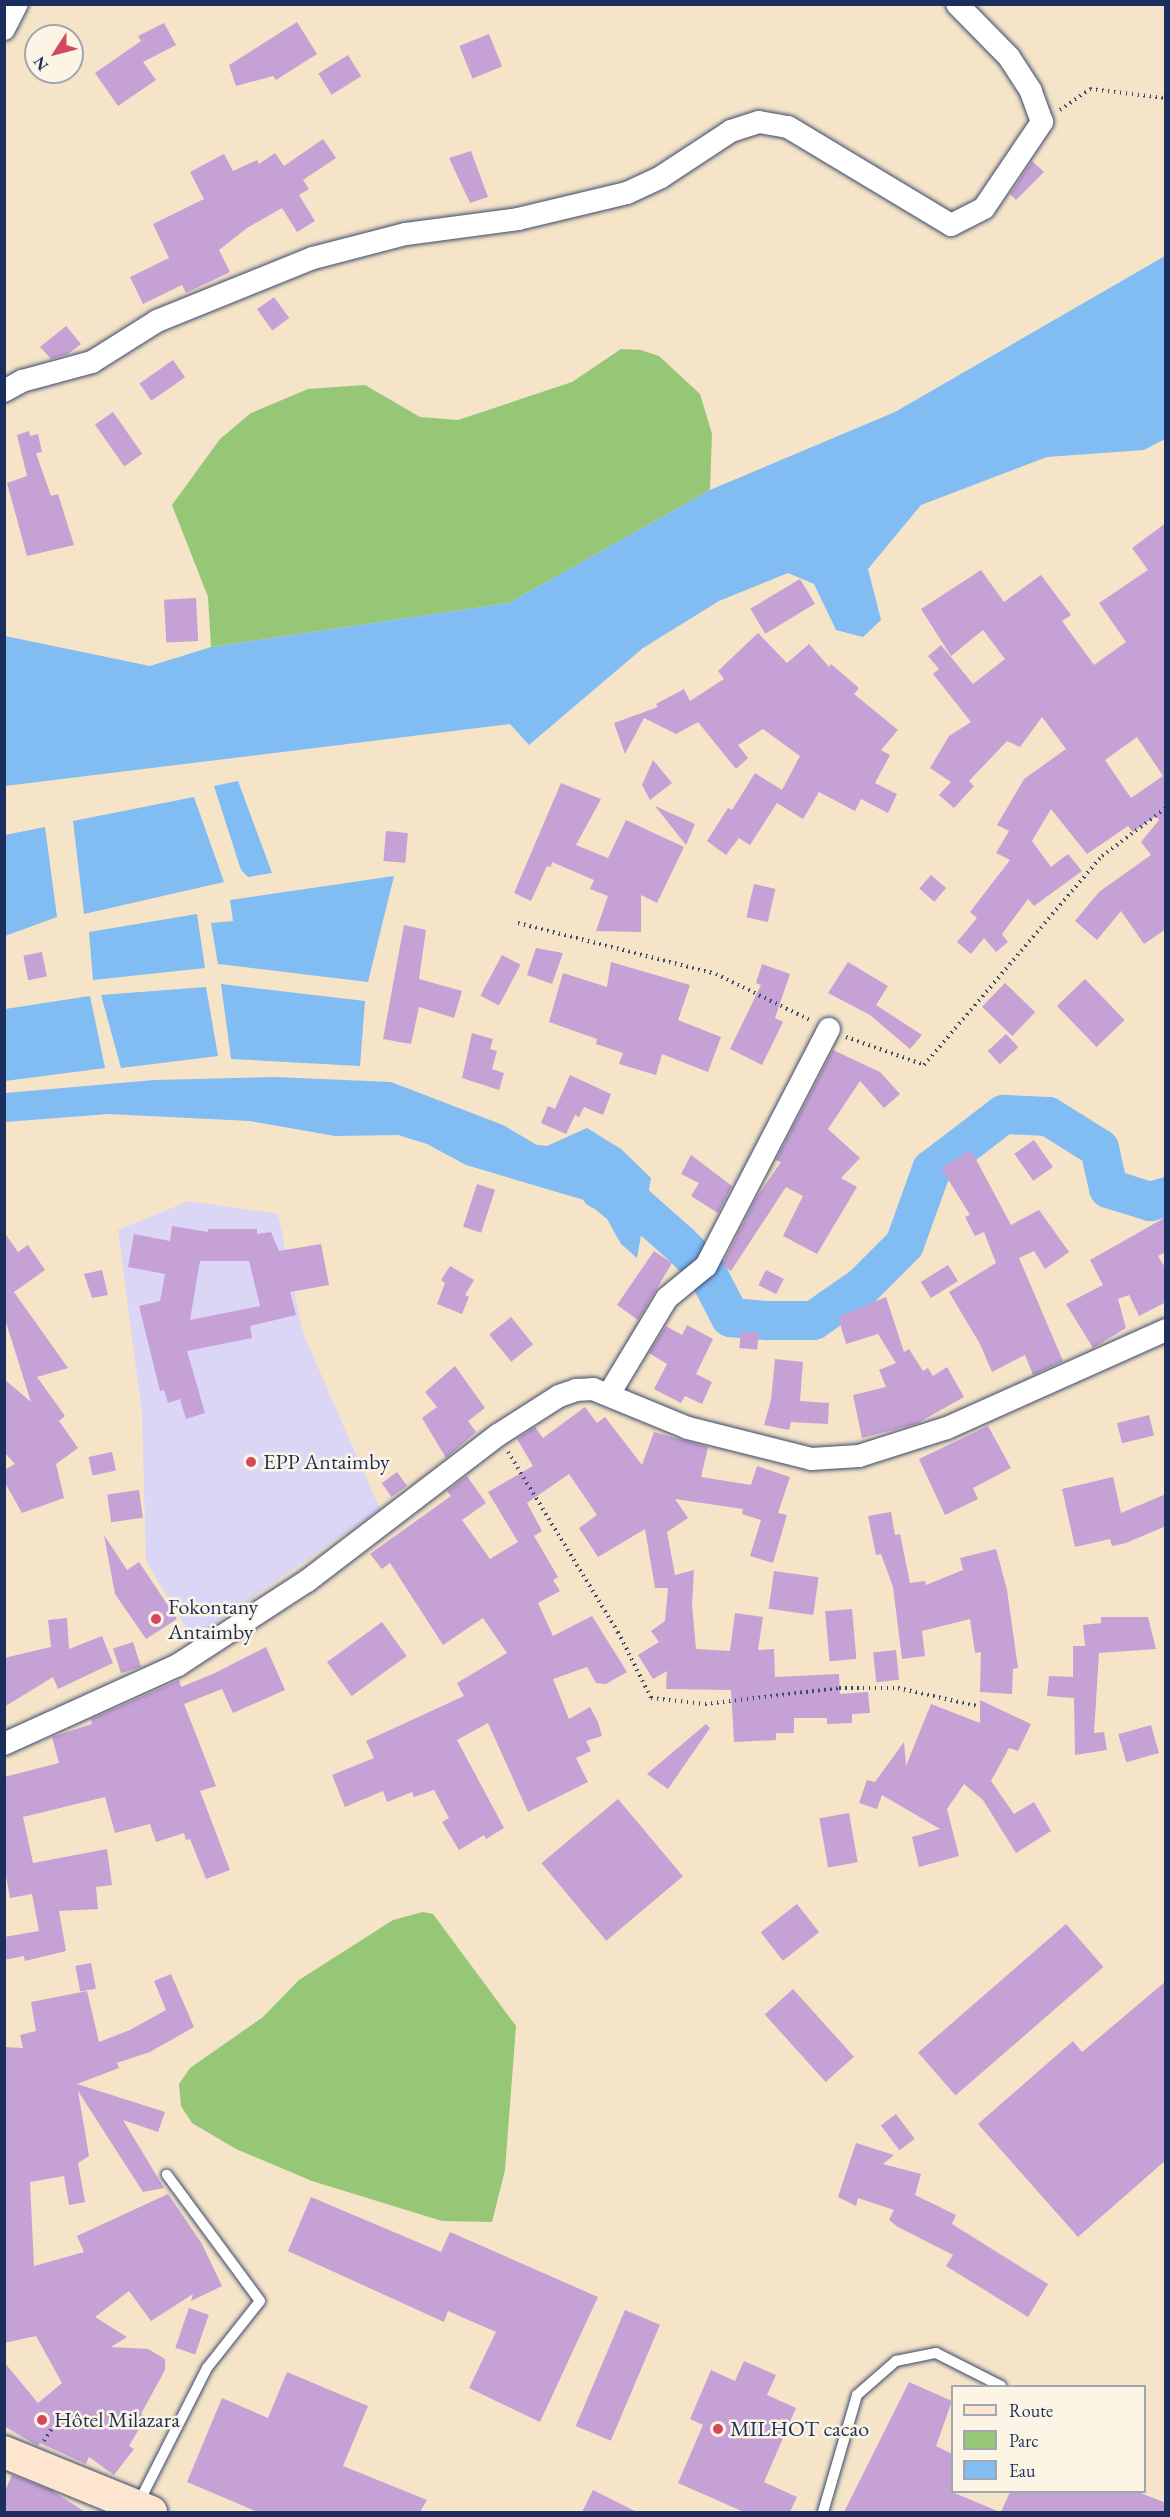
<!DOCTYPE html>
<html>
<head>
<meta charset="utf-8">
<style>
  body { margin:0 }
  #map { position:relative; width:1170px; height:2517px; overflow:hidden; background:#f5e4c8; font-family:"EB Garamond",serif }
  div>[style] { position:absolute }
  .built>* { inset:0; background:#dcd6f6 }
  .green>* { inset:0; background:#95c777 }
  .water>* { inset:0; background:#81bcf3 }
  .river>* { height:39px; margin:-19.5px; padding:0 19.5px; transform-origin:19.5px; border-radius:19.5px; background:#81bcf3 }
  .building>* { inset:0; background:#c6a1d5; transform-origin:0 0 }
  .path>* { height:4px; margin-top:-2px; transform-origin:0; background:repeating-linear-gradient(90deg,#3c4a6e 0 1.5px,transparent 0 6px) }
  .roads { filter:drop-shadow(0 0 2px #3c4a6e) drop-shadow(0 0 2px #3c4a6e) }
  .service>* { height:10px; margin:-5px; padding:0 5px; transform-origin:5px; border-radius:5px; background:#fff }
  .minor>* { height:22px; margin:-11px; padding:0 11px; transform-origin:11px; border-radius:11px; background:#fff }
  .secondary>* { height:32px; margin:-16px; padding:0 16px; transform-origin:16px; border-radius:16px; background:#fde5d0 }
  .dots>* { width:16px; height:16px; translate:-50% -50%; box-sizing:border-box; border:3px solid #fcf5e5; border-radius:50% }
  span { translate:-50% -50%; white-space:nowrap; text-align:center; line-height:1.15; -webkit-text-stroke:5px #fcf5e5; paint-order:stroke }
  .poi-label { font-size:22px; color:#1b2f5e }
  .left { translate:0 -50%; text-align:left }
  .frame { position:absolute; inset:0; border:6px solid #1b2f5e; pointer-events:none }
  .legend { position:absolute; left:951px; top:2385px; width:195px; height:108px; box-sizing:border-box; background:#fcf5e5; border:2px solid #a2a6af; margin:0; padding:8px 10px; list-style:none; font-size:18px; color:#1b2f5e }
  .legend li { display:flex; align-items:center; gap:12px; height:30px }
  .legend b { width:30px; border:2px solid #a2a6af }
  .north { position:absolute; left:24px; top:24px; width:60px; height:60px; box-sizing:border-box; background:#fcf5e5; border:2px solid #a2a6af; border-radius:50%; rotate:234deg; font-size:16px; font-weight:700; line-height:24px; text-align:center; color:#1b2f5e }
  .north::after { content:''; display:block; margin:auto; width:21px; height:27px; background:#d1495b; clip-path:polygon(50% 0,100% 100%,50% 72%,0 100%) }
</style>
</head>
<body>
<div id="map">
  <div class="built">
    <div style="clip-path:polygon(189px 1201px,278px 1214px,303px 1333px,380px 1509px,193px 1639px,146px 1561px,142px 1414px,118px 1230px)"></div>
  </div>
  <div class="green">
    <div style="clip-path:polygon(621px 349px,641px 350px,659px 356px,700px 394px,712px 434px,710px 490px,509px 603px,211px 647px,208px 597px,172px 505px,220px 439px,251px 413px,308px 389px,365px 385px,420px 417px,458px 420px,572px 382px)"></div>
    <div style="clip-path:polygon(423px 1912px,433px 1914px,516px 2026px,505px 2170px,492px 2222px,442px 2221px,312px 2181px,236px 2149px,192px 2123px,181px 2106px,179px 2084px,190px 2068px,263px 2017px,299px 1980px,393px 1920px)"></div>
  </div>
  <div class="water">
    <div style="clip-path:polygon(1165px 256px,1165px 439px,1144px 450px,1047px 457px,921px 505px,868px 569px,881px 620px,863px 637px,836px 630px,814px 584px,788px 573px,719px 601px,643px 648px,529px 745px,510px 724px,5px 786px,5px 636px,150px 666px,211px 647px,509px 603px,710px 490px,895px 412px)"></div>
    <div style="clip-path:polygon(238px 781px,272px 873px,248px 877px,241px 870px,214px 786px)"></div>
    <div style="clip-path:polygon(194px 797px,224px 882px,84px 914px,73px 821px)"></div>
    <div style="clip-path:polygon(45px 827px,57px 917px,5px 936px,5px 835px)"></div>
    <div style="clip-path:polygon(394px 876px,368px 982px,218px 964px,211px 923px,233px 921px,230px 900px)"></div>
    <div style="clip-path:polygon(197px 914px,205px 968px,93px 980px,89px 932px)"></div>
    <div style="clip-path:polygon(221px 984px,365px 1001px,360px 1066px,231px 1059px)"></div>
    <div style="clip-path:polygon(206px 987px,218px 1056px,121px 1068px,101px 995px)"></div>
    <div style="clip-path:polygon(90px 996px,105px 1068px,5px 1081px,5px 1009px)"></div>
    <div style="clip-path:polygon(275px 1077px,391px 1082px,503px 1125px,537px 1145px,547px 1146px,587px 1128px,621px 1149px,651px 1178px,637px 1258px,621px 1244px,607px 1219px,584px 1200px,466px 1165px,427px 1144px,398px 1135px,335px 1136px,250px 1121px,109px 1114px,5px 1122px,5px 1093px,155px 1080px)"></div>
  </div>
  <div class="river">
    <div style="left:599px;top:1189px;width:39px;rotate:23deg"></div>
    <div style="left:635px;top:1204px;width:60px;rotate:41.6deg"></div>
    <div style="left:680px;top:1244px;width:35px;rotate:45deg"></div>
    <div style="left:705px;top:1269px;width:54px;rotate:62.5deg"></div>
    <div style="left:730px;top:1317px;width:36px;rotate:5deg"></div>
    <div style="left:766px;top:1320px;width:47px"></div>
    <div style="left:813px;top:1320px;width:60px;rotate:-34.8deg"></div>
    <div style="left:862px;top:1286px;width:59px;rotate:-45deg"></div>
    <div style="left:904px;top:1244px;width:80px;rotate:-70.2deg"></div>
    <div style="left:931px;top:1169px;width:91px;rotate:-37.4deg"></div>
    <div style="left:1003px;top:1114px;width:45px;rotate:2.5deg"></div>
    <div style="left:1048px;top:1116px;width:60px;rotate:32.1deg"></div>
    <div style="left:1099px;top:1148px;width:41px;rotate:77.3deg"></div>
    <div style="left:1108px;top:1188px;width:44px;rotate:17.2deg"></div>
    <div style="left:1150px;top:1201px;width:17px;rotate:-17deg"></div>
  </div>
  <div class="building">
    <div style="clip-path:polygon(297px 22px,317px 54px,276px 80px,273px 76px,236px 86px,229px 65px)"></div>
    <div style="clip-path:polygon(164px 23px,176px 45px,143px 62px,156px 80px,118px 106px,95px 73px,141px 41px,138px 36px)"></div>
    <div style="left:489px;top:34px;width:35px;height:32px;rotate:68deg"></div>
    <div style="left:348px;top:55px;width:25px;height:35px;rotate:58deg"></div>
    <div style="clip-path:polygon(323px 139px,336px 158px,303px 180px,309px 189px,299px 195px,315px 221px,297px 232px,282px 208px,247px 228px,219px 250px,230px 272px,186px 293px,182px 285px,143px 304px,130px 277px,169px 258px,153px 224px,204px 199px,190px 172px,224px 154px,233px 171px,257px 160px,259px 164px,275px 153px,284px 166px)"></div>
    <div style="clip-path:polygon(471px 151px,488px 197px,470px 203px,449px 158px)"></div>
    <div style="clip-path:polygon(1032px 161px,1044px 172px,1016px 200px,1010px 194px)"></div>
    <div style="left:274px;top:297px;width:26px;height:21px;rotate:54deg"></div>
    <div style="clip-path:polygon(66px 326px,81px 344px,68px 354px,51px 359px,40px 347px)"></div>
    <div style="left:173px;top:360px;width:21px;height:41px;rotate:55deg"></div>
    <div style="left:113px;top:412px;width:51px;height:22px;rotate:55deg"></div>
    <div style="clip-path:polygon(29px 431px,30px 436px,38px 434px,42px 452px,36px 453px,51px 496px,58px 494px,74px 545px,27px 556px,7px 483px,27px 476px,17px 435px)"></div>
    <div style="clip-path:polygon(evenodd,1166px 523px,1166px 929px,1144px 944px,1121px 911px,1097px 940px,1075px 921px,1099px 892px,1151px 855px,1141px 842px,1159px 820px,1156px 816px,1133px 832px,1128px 826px,1087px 854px,1051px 809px,1032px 841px,1051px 867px,1068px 854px,1082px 871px,1034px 906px,1028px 899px,1002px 934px,1008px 942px,996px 952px,984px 938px,971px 954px,957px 942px,977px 918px,970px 912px,1010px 860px,996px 853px,1009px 831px,997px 825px,1024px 779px,1066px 749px,1042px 717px,1020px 747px,1007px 741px,969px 781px,974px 786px,954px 808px,939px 795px,951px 782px,930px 768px,949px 736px,971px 722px,933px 674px,939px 669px,928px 656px,941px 645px,973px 684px,1005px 659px,983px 630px,951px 656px,921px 609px,981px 570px,1004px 602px,1041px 575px,1071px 615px,1062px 621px,1094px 665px,1126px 642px,1099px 603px,1148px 570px,1132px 548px,1166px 523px,1137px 737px,1163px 776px,1131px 798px,1105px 760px,1137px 737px)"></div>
    <div style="left:800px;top:579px;width:29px;height:58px;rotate:59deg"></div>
    <div style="left:196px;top:598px;width:43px;height:32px;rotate:87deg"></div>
    <div style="clip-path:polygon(758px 633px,787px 663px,809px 644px,829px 667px,831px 664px,859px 688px,854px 694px,898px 730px,881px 750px,890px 755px,875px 783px,897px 794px,888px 813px,861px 799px,855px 811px,819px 792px,803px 819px,777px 803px,750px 845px,739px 838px,726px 855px,707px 841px,728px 808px,732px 810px,755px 773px,782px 790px,800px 756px,763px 729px,738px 745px,748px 758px,736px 769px,698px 722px,676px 734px,644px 718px,625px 754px,614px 723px,658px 707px,656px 704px,684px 689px,690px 701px,724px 679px,718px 671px)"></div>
    <div style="clip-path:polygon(653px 760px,672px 783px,650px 800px,642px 785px)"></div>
    <div style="clip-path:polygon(561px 783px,601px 799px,576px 845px,608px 858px,626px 820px,684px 847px,657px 903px,641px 895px,641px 932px,596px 931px,608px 896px,590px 889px,594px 880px,552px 862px,551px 867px,547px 866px,531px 901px,514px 893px)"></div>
    <div style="clip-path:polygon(655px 806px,695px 824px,686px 845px)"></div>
    <div style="left:386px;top:831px;width:22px;height:30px;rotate:5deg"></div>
    <div style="left:931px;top:875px;width:20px;height:18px;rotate:41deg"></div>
    <div style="left:754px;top:884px;width:22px;height:34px;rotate:13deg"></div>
    <div style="clip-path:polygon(404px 925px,426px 930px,419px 979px,462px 991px,454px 1018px,419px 1007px,411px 1044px,383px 1039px)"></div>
    <div style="clip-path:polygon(536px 948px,563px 953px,552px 984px,527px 975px)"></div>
    <div style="left:42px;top:952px;width:25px;height:19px;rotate:79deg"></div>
    <div style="left:502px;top:955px;width:21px;height:46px;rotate:28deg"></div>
    <div style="clip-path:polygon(611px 962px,690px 985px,678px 1020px,721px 1037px,708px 1072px,662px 1054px,656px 1075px,619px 1064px,623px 1053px,596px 1044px,597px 1039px,549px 1022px,563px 973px,607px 987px)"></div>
    <div style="clip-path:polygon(848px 962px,888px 986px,876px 1005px,922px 1035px,910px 1049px,870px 1015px,828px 993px)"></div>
    <div style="clip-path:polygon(762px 964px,790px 974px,775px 1018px,783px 1022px,762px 1065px,730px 1049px,761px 985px,756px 983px)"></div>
    <div style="left:1085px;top:979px;width:57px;height:39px;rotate:46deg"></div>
    <div style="left:1005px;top:983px;width:42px;height:33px;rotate:44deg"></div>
    <div style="clip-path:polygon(472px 1033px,493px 1039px,490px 1049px,497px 1051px,492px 1069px,504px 1073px,499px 1090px,462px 1078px)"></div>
    <div style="left:1006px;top:1034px;width:18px;height:25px;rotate:47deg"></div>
    <div style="clip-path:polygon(833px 1050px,880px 1072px,900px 1094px,884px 1108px,860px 1081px,828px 1129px,860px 1158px,841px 1178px,857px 1187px,817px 1254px,783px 1236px,803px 1196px,786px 1187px,731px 1271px,722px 1265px,757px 1197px,781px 1162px,776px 1160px)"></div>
    <div style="clip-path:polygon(570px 1075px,611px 1094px,603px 1115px,584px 1107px,579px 1117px,575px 1115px,566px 1134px,541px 1123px,548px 1106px,555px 1109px)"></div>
    <div style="left:1034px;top:1140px;width:33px;height:24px;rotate:55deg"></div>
    <div style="clip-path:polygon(971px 1150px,1011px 1225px,1039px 1210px,1069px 1252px,1045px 1269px,1034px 1251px,1019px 1258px,1063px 1361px,1033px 1375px,1025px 1355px,992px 1372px,980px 1344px,949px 1292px,996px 1263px,984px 1232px,975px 1236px,965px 1217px,970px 1215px,941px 1168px)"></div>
    <div style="clip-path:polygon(691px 1155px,732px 1186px,718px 1213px,691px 1196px,699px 1183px,681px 1174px)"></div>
    <div style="left:477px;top:1184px;width:19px;height:45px;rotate:18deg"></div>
    <div style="clip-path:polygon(1166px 1217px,1166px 1252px,1158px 1256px,1166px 1269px,1166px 1302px,1139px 1316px,1129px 1295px,1118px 1299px,1126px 1328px,1093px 1348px,1066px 1304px,1103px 1285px,1090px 1260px)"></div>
    <div style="clip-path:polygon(evenodd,172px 1226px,208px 1232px,208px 1229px,257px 1229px,257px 1234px,271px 1232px,279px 1251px,321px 1244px,329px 1285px,290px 1292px,296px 1315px,250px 1326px,252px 1338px,187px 1351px,205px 1413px,186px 1419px,180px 1399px,168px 1403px,164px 1390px,160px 1391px,139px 1306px,160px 1301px,165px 1274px,128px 1267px,134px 1234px,170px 1241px,172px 1226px,200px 1261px,249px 1261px,260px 1306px,190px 1320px,200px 1261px)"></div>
    <div style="clip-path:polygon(4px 1232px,18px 1252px,28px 1245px,45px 1270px,14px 1292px,68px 1368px,37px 1377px,65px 1416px,59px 1421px,78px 1448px,56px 1464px,64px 1498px,22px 1513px,4px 1481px,4px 1470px,15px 1464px,4px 1452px,4px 1379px,31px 1402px,4px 1316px)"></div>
    <div style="clip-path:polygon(654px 1251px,672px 1263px,638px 1320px,617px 1305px)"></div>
    <div style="left:948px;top:1265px;width:19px;height:32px;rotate:58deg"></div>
    <div style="clip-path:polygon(450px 1266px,474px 1280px,465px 1295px,469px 1297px,462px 1314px,437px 1304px,445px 1283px,441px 1280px)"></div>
    <div style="clip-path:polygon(102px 1270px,108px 1295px,92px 1298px,84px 1274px)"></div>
    <div style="left:766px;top:1270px;width:20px;height:17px;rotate:27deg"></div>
    <div style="clip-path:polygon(886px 1297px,904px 1352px,909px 1349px,923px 1371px,928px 1368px,933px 1376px,947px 1367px,964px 1397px,916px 1424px,862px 1438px,853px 1395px,886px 1387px,879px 1370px,896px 1363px,878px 1334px,846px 1344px,838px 1317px)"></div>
    <div style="left:511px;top:1317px;width:35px;height:28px;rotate:51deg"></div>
    <div style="clip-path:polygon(687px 1325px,713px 1339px,696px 1374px,712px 1382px,702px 1404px,685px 1396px,681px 1403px,654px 1389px,667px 1364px,649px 1353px,666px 1326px,682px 1335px)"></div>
    <div style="left:741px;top:1331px;width:18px;height:17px;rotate:6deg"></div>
    <div style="clip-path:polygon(775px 1359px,803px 1362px,800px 1401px,829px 1403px,828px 1424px,791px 1422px,789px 1430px,764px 1425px,771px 1400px)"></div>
    <div style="clip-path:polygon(455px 1366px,485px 1408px,468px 1421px,476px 1432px,446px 1458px,422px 1418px,437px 1407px,425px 1392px)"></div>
    <div style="clip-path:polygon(585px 1407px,597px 1423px,605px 1417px,642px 1465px,654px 1432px,708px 1447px,701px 1477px,751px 1485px,757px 1466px,790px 1477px,778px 1513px,787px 1515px,773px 1563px,750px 1556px,761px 1520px,742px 1514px,743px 1509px,675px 1499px,688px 1518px,667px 1532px,675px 1575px,694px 1570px,692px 1605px,696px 1649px,730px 1651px,735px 1613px,763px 1617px,758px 1650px,774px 1649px,775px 1677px,839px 1674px,840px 1694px,868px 1692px,870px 1713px,852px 1714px,852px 1723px,827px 1724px,827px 1718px,794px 1718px,794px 1733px,776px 1733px,776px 1740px,734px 1742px,731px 1690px,666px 1689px,667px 1671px,653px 1679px,638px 1655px,659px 1642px,651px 1631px,665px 1621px,668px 1588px,655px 1588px,645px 1529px,598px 1557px,579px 1528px,597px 1515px,569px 1474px,527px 1503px,542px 1531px,534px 1536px,558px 1577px,553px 1580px,560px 1591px,538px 1603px,553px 1636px,592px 1616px,627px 1672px,606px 1684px,596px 1683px,587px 1667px,553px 1679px,569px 1719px,590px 1707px,598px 1722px,602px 1736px,586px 1741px,591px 1751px,576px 1758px,588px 1782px,528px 1812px,488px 1723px,457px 1740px,504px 1828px,486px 1839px,484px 1835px,459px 1850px,442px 1822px,449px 1818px,434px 1790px,414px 1797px,412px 1792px,387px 1802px,383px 1791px,345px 1807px,332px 1775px,374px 1758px,366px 1741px,464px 1696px,457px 1683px,507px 1653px,483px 1618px,443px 1645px,390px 1563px,382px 1569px,370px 1554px,451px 1496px,447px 1491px,467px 1476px,486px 1503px,462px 1520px,490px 1559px,518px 1542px,488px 1492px,533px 1466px,517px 1439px,535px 1427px,543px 1438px)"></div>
    <div style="left:1149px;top:1415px;width:21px;height:33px;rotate:76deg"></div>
    <div style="clip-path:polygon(988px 1426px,1011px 1468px,973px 1488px,978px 1499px,945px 1515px,919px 1459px)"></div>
    <div style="left:112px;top:1452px;width:19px;height:24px;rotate:78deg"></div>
    <div style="left:397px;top:1472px;width:17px;height:19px;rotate:54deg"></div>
    <div style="clip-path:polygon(1113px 1477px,1121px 1513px,1166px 1494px,1166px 1526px,1126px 1543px,1112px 1546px,1110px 1539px,1075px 1547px,1062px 1489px)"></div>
    <div style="left:139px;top:1490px;width:28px;height:32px;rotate:82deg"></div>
    <div style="clip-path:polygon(891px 1512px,895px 1535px,900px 1534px,910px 1583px,925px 1581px,926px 1585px,963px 1570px,960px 1558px,996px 1549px,1007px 1590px,1018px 1668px,1013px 1669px,1012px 1694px,980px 1692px,981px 1652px,975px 1653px,970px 1619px,922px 1631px,925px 1656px,902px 1659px,893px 1587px,881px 1554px,876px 1555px,868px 1516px)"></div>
    <div style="clip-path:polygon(104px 1535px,127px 1570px,139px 1562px,177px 1619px,146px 1639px,115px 1594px)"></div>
    <div style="left:774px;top:1571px;width:45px;height:38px;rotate:8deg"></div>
    <div style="left:852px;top:1609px;width:50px;height:27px;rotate:85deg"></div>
    <div style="clip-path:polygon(1101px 1617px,1148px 1617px,1156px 1649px,1099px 1653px,1094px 1733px,1104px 1732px,1107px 1750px,1075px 1755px,1074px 1698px,1047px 1696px,1049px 1676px,1073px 1677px,1073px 1646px,1085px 1646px,1083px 1625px,1101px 1623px)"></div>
    <div style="clip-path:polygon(67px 1618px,69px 1649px,102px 1636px,113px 1663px,58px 1689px,53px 1677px,4px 1707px,4px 1658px,51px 1647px,48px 1620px)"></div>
    <div style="left:382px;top:1622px;width:42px;height:68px;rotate:54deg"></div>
    <div style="left:133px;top:1642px;width:26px;height:21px;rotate:72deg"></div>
    <div style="clip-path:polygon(266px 1647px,285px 1690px,233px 1713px,222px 1689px,184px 1704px,216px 1786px,200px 1791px,230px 1870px,206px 1879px,190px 1839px,186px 1840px,184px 1833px,156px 1842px,150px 1824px,115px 1833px,105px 1797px,23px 1817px,33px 1863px,107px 1849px,112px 1885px,96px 1887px,98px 1909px,59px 1911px,66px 1951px,25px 1961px,24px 1956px,4px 1960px,4px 1937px,39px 1931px,32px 1894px,10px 1898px,4px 1865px,4px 1777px,59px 1763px,52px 1737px,92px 1724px,91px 1719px,179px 1680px,181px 1687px,215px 1673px)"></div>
    <div style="left:896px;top:1650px;width:30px;height:23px;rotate:84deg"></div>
    <div style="clip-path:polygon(980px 1700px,1031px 1724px,1018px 1751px,1009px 1748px,991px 1781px,1014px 1814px,1034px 1802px,1051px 1831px,1016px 1853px,983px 1800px,964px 1784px,947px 1809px,959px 1856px,919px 1867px,912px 1837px,940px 1829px,882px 1795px,877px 1809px,859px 1803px,867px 1780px,875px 1782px,904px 1742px,906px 1766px,931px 1704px,980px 1723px)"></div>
    <div style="clip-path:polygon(706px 1724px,710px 1728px,668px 1789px,647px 1774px)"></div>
    <div style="left:1151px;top:1725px;width:29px;height:34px;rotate:74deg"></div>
    <div style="left:618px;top:1799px;width:101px;height:100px;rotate:50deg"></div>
    <div style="left:849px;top:1813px;width:50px;height:30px;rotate:80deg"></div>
    <div style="left:797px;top:1904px;width:36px;height:46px;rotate:52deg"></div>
    <div style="left:1066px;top:1924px;width:57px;height:196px;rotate:49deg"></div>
    <div style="left:91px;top:1963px;width:26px;height:16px;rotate:79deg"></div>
    <div style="clip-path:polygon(171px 1974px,194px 2027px,150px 2052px,117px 2063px,119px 2068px,77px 2084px,165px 2112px,158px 2132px,123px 2120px,164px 2188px,143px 2192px,78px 2091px,89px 2156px,78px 2163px,85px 2202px,69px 2205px,64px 2176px,30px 2182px,34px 2266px,84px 2252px,77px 2236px,168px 2194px,202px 2244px,222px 2286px,191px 2301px,193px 2294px,151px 2321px,129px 2291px,95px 2317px,127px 2337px,111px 2347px,148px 2349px,165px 2359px,165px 2370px,141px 2414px,146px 2417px,129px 2446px,134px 2449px,114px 2475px,89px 2457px,86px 2464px,40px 2443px,38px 2446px,4px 2426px,4px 2362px,38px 2403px,62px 2383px,36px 2336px,4px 2343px,4px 2047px,23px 2048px,20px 2035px,36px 2031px,31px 2002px,87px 1991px,99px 2042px,130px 2030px,166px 2010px,154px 1981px)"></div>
    <div style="clip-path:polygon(1166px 1981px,1166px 2160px,1078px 2237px,978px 2124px,1073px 2041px,1082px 2052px)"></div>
    <div style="left:793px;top:1989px;width:91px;height:38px;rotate:48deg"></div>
    <div style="left:896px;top:2114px;width:31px;height:19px;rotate:53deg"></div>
    <div style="clip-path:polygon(856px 2143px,894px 2155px,883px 2164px,921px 2174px,915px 2195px,956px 2215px,952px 2224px,1048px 2284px,1028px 2317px,946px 2266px,953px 2255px,898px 2227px,889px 2220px,894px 2210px,858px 2198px,856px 2206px,838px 2197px)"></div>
    <div style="clip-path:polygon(311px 2197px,441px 2252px,450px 2232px,598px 2297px,540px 2422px,469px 2388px,496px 2332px,448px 2311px,444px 2322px,288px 2251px)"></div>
    <div style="left:189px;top:2308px;width:21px;height:42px;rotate:19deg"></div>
    <div style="left:625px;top:2310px;width:38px;height:126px;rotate:23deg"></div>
    <div style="clip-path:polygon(744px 2361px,776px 2375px,767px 2395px,796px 2408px,764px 2482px,797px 2497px,790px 2512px,744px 2512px,678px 2483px,703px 2425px,690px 2419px,711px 2370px,735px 2381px)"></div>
    <div style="clip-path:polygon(287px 2372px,368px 2406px,343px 2466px,427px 2500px,420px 2512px,258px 2512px,187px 2482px,222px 2398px,268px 2418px)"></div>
    <div style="clip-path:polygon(909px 2382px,952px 2401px,936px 2446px,952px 2454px,952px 2492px,1000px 2512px,844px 2512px)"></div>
    <div style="clip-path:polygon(12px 2475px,51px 2490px,85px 2512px,4px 2512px,4px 2493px)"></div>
    <div style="clip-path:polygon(593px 2490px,637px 2512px,582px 2512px)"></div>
    <div style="clip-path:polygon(1010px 2492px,1138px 2492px,1166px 2503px,1166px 2512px,1001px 2512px)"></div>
  </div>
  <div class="path">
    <div style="left:1060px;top:110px;width:37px;rotate:-35deg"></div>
    <div style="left:1090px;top:89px;width:77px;rotate:6.8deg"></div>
    <div style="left:518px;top:923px;width:204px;rotate:14.4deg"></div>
    <div style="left:716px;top:974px;width:105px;rotate:26.1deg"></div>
    <div style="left:846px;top:1037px;width:83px;rotate:19.7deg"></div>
    <div style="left:924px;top:1065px;width:275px;rotate:-49.6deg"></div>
    <div style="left:1102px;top:856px;width:80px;rotate:-36.9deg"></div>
    <div style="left:508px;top:1452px;width:211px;rotate:58.6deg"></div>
    <div style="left:618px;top:1632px;width:74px;rotate:63.4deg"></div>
    <div style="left:651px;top:1698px;width:54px;rotate:6.3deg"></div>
    <div style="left:705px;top:1704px;width:135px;rotate:-6.8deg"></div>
    <div style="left:839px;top:1688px;width:59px"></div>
    <div style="left:898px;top:1688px;width:81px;rotate:12.8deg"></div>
    <div style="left:44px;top:2441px;width:17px;rotate:-59deg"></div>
  </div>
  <div class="roads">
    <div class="service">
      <div style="left:138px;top:2504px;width:153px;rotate:-63.1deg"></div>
      <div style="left:207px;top:2368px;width:85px;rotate:-51.7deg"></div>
      <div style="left:260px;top:2301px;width:157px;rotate:-126.4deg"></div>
      <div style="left:823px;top:2512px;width:122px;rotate:-73.8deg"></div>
      <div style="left:857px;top:2395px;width:52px;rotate:-41.1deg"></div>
      <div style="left:896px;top:2361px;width:41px;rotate:-11.3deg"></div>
      <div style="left:936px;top:2353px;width:73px;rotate:26.9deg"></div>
    </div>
    <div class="minor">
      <div style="left:4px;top:29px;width:28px;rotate:-63deg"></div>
      <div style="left:4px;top:391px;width:21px;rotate:-29deg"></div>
      <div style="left:22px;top:381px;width:73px;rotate:-15.2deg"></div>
      <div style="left:92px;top:362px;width:77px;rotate:-32.2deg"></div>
      <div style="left:157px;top:321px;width:168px;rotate:-22deg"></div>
      <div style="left:313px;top:258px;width:96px;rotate:-14.5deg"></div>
      <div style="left:406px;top:234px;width:113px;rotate:-7.6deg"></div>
      <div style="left:518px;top:219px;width:112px;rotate:-13.4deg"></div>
      <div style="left:627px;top:193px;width:38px;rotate:-25deg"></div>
      <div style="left:661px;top:177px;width:84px;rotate:-33.3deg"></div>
      <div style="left:731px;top:131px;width:29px;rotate:-18deg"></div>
      <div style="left:759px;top:122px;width:29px;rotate:10deg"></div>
      <div style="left:788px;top:127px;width:190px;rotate:31deg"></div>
      <div style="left:951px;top:225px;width:37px;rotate:-27deg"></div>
      <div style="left:984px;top:208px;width:104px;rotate:-56deg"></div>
      <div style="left:1042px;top:122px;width:33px;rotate:-110deg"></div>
      <div style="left:1031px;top:91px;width:40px;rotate:-122.9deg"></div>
      <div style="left:1009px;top:57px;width:74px;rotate:-134.5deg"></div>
      <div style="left:609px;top:1394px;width:112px;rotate:-58.9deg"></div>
      <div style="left:667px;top:1298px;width:50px;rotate:-39.4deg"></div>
      <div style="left:706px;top:1266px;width:267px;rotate:-62.6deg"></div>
      <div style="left:4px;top:1744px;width:191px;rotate:-24.4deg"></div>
      <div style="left:178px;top:1665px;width:154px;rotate:-33.1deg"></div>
      <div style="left:307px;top:1581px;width:240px;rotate:-37.4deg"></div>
      <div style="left:498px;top:1435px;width:72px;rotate:-32.6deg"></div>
      <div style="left:559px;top:1396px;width:18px;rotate:-19deg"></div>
      <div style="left:576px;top:1390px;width:17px;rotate:-3deg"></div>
      <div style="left:593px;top:1389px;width:103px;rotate:22.3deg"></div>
      <div style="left:688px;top:1428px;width:127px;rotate:14.1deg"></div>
      <div style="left:811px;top:1459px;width:48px;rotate:-3.6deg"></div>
      <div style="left:859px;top:1456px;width:92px;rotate:-17.7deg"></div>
      <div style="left:947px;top:1428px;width:240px;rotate:-24.1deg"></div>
    </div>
    <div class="secondary">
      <div style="left:4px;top:2452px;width:159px;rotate:22.2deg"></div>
    </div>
  </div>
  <div class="dots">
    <div style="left:251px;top:1462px;background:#d1495b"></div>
    <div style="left:156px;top:1619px;background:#d1495b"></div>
    <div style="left:42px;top:2420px;background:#d1495b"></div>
    <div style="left:718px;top:2429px;background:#d1495b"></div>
  </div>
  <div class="poi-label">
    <span class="left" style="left:263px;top:1462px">EPP Antaimby</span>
    <span class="left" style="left:168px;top:1619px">Fokontany<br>Antaimby</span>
    <span class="left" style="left:54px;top:2420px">Hôtel Milazara</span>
    <span class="left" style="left:730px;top:2429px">MILHOT cacao</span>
  </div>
  <div class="frame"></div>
  <ul class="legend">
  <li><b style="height:8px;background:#fde5d0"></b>Route</li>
  <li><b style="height:16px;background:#95c777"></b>Parc</li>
  <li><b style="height:16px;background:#81bcf3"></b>Eau</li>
  </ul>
  <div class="north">N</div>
</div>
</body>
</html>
